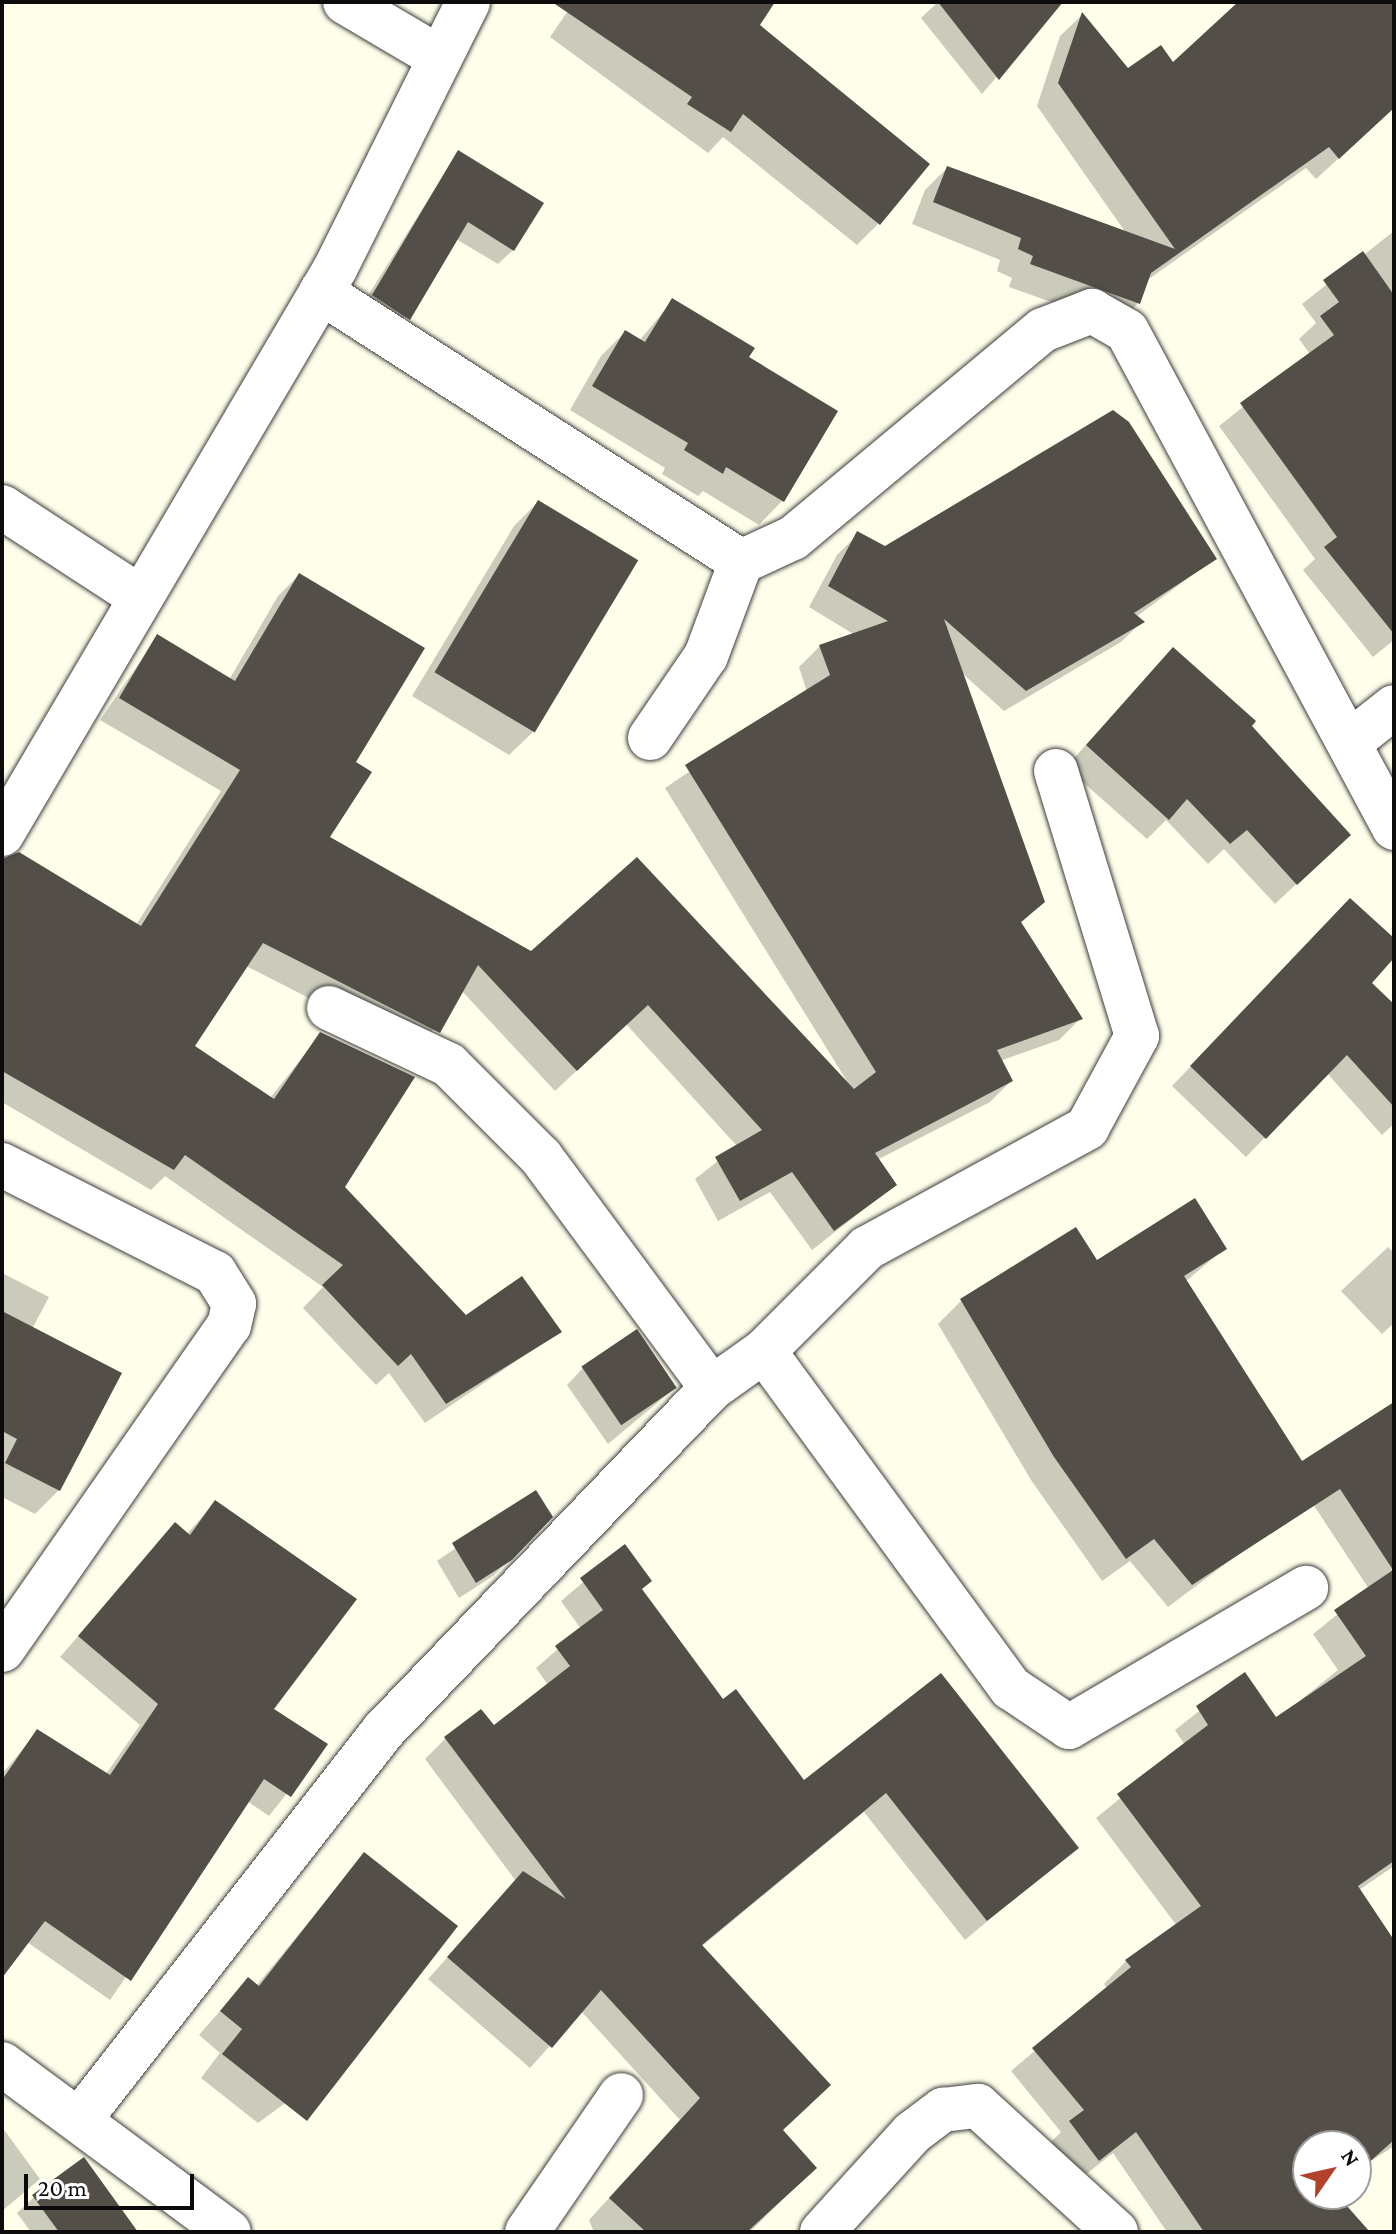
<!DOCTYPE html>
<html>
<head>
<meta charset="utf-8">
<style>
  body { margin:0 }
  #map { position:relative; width:1396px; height:2234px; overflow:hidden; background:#fefeea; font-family:"Crimson Pro",serif }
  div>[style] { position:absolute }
  .shadow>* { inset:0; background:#0003 }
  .building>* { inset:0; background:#534f48; transform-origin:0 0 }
  .roads { filter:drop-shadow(0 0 2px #3e3e3e) drop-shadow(0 0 2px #3e3e3e) }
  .minor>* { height:44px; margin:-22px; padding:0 22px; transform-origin:22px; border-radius:22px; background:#fff }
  span { translate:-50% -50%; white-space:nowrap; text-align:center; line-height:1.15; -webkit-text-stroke:8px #fff; paint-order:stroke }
  .frame { position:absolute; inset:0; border:4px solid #0b0b0b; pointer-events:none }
  .north { position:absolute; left:1292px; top:2130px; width:80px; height:80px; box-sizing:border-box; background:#fff; border:2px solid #9d9d9d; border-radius:50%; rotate:56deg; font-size:22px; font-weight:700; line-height:32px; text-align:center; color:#0b0b0b }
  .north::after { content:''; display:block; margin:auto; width:28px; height:36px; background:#b3422b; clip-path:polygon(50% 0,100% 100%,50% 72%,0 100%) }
  .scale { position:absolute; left:24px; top:2174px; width:170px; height:36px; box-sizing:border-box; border:4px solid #0b0b0b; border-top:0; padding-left:10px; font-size:24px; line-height:28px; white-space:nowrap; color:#0b0b0b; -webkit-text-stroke:6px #fff; paint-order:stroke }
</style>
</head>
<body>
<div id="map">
  <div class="shadow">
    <div style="clip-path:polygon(574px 2px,740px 2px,879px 223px,857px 245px,723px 137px,708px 153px,550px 37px)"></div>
    <div style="clip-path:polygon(938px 2px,1060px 2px,982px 94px,921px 18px)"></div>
    <div style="clip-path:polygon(1240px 2px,1394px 2px,1394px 108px,1316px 179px,1306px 168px,1146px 281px,1138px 303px,1116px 325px,1009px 287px,1012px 278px,997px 271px,1000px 260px,912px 224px,925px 190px,947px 168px,1126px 233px,1037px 106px,1060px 36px,1082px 15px,1127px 70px,1172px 65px)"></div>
    <div style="clip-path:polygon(458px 152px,513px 250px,498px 264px,456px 239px,394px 333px,359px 310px)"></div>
    <div style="clip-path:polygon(1394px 231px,1394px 640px,1373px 657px,1303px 570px,1315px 559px,1219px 426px,1310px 354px,1299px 339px,1316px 323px,1302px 304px)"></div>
    <div style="clip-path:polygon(673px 300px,746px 358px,782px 501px,759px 525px,703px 491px,698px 496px,662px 474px,665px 468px,570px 410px,601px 356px,625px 332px,639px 341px)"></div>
    <div style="clip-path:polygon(538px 502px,533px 732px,509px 755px,412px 696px,514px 526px)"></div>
    <div style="clip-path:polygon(858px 534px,885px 548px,1215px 558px,1136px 617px,1142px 622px,1121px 642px,1004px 711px,962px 673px,1043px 902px,1020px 924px,1080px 1019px,1059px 1040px,1000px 1061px,1011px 1081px,990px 1102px,877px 1160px,895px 1185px,812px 1250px,770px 1192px,718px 1221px,695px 1179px,737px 1146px,626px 1024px,555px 1091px,461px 990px,417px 1053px,246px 966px,193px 1047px,270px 1098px,321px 1034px,342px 1187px,466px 1318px,559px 1332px,425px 1423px,389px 1373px,376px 1385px,303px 1308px,323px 1287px,165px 1176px,151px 1190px,2px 1102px,2px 865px,136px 925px,221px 791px,100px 720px,157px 637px,229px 680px,278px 596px,299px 575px,354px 763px,328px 838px,531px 953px,850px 1086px,665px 788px,807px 692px,799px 667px,820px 646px,855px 635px,809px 607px,837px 555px)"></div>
    <div style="clip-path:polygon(1153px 671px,1249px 726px,1327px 855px,1275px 904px,1224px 849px,1208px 864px,1166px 820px,1147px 839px,1066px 767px)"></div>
    <div style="clip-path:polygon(1331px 920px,1394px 941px,1394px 955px,1369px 983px,1394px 1006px,1394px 1124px,1382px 1135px,1327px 1073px,1246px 1157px,1172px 1086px)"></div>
    <div style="clip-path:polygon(1075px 1230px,1096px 1263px,1225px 1248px,1185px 1282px,1252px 1544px,1168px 1607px,1130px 1561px,1102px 1581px,1031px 1480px,938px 1324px,961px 1301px)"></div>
    <div style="clip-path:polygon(1388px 1247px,1394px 1253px,1394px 1323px,1382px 1334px,1341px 1291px)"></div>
    <div style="clip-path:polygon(2px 1273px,49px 1297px,32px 1329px,59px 1490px,35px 1514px,2px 1497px)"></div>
    <div style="clip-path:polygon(583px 1368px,675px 1388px,608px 1444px,567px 1385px)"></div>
    <div style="clip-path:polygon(1394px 1418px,1394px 1866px,1359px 1890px,1394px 1944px,1394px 2146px,1356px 2171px,1356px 2146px,1308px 2146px,1308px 2194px,1338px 2194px,1369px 2232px,1167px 2232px,1113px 2153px,1076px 2182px,1048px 2145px,1061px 2132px,1011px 2071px,1108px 1989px,1104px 1984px,1126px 1961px,1177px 1926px,1096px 1818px,1185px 1745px,1175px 1730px,1245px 1675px,1276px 1720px,1338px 1670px,1313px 1634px,1369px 1589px,1301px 1486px)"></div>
    <div style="clip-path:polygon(536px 1493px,551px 1517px,493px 1576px,459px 1598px,437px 1561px)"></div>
    <div style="clip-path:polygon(215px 1502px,271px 1710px,325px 1745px,269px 1816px,247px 1801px,110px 2000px,27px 1942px,2px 1973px,2px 1774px,37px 1732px,106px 1774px,140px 1725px,60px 1657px,175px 1525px,186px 1535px)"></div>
    <div style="clip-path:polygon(625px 1547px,640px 1590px,722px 1702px,803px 1783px,940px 1675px,1076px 1847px,965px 1940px,864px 1812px,701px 1947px,781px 2131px,814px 2168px,750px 2232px,594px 2232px,589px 2220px,680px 2120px,581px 2011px,530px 2068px,428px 1979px,516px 1881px,425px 1759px,446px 1738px,494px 1728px,548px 1685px,536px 1668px,581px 1629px,561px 1601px)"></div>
    <div style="clip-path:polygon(364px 1855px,349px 2056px,258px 2123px,201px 2078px,220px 2053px,199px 2035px,248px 1979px,256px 1986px)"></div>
    <div style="clip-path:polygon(2px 2127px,40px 2179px,2px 2211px)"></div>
    <div style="clip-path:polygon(34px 2197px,109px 2232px,31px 2232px,17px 2213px)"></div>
  </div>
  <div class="building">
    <div style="clip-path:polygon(552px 2px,775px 2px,760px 25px,930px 164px,880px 225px,743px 114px,731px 132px,687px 104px,692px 97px)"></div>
    <div style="clip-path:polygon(938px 2px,1063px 2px,999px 80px)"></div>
    <div style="clip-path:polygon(1238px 2px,1394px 2px,1394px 108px,1339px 159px,1329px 147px,1151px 273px,1140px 304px,1030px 264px,1033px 256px,1018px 249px,1021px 238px,933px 202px,947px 166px,1175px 249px,1058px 83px,1082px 12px,1128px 68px,1161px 45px,1173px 62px)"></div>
    <div style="clip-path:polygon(458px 150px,544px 203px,514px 251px,468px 222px,410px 320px,372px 295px)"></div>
    <div style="clip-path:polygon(1363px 251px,1394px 295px,1394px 634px,1324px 547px,1337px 537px,1240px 403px,1334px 335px,1320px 316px,1339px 302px,1323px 280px)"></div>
    <div style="clip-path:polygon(672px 298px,755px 348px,749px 357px,838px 411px,784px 502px,726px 467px,723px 474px,684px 450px,688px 443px,592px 386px,625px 330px,645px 342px)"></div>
    <div style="clip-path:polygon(1113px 410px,1129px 422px,1217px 559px,1134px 613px,1145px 622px,1026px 691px,944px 619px,1045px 902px,1021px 922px,1083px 1019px,997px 1050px,1013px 1081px,875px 1153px,897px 1185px,834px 1231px,792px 1172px,740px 1201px,715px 1157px,762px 1130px,648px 1005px,577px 1071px,478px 965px,440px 1033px,263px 943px,195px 1046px,274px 1099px,320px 1032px,415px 1077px,345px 1187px,466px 1315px,522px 1276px,562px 1332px,446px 1404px,411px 1354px,398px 1366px,322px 1285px,343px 1265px,185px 1155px,174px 1170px,2px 1071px,2px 859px,19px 852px,141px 926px,240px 770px,119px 698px,157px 634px,235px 681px,299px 573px,425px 648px,356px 762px,372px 772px,330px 837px,531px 951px,637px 857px,854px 1089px,876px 1072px,685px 765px,830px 675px,819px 645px,888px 621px,828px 586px,857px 531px,885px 546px)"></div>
    <div style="left:538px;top:500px;width:117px;height:201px;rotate:31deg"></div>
    <div style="clip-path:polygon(1173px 647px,1256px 721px,1252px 726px,1351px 835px,1297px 885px,1247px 830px,1230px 844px,1187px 799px,1169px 820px,1086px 745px)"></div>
    <div style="clip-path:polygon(1350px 898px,1394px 938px,1394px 958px,1372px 983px,1394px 1004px,1394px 1107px,1347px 1055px,1266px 1139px,1190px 1066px)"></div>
    <div style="clip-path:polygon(1195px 1198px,1227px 1249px,1184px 1276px,1302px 1461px,1394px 1402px,1394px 1861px,1358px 1886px,1394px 1940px,1394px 2140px,1356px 2174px,1356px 2146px,1308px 2146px,1308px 2194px,1336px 2194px,1370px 2232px,1204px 2232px,1136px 2132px,1099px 2161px,1069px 2121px,1084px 2110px,1032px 2048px,1131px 1967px,1125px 1960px,1201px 1906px,1117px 1794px,1208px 1725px,1196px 1706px,1245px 1672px,1276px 1717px,1366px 1656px,1334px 1610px,1393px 1570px,1340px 1489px,1192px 1585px,1154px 1539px,1126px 1559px,1054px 1457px,960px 1299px,1076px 1227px,1097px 1260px)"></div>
    <div style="clip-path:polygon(2px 1311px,122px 1373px,60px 1491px,5px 1463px,17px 1439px,2px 1431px)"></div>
    <div style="left:637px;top:1329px;width:71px;height:67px;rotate:56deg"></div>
    <div style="clip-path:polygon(536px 1490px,553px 1517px,512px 1560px,476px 1583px,452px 1543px)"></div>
    <div style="clip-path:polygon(215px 1500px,357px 1599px,274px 1709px,328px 1744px,291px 1797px,264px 1779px,131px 1981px,45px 1921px,2px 1978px,2px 1780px,37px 1729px,110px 1775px,158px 1704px,78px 1636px,175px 1522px,190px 1535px)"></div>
    <div style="clip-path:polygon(625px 1544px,652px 1581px,642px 1589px,723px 1699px,736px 1689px,804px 1780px,941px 1673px,1079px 1848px,987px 1921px,886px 1793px,702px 1945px,831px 2085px,783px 2130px,817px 2168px,747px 2232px,646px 2232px,609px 2198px,700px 2098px,601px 1990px,552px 2048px,447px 1957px,523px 1871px,566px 1899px,444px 1737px,481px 1709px,494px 1725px,570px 1666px,555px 1646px,603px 1610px,580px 1578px)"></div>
    <div style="clip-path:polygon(364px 1852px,458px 1926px,307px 2121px,222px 2054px,242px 2029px,220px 2011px,248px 1977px,259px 1986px)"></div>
    <div style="clip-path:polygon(84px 2157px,138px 2232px,59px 2232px,32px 2195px)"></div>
  </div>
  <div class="roads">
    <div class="minor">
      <div style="left:345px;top:2px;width:110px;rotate:30.5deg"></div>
      <div style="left:321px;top:292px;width:499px;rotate:32.7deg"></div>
      <div style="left:2px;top:507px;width:165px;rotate:33.1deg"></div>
      <div style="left:650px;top:738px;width:99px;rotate:-55.7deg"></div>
      <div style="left:706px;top:656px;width:100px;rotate:-69.6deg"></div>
      <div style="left:741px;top:562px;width:57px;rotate:-24.8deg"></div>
      <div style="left:793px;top:538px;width:325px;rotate:-39.8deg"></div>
      <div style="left:1043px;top:330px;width:53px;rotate:-21.2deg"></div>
      <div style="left:1092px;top:311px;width:40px;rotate:29.7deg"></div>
      <div style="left:1127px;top:331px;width:564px;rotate:61.75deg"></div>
      <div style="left:1350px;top:742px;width:56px;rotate:-38.5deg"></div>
      <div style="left:2px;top:834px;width:658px;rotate:-59.5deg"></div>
      <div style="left:336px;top:267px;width:296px;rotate:-63.5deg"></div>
      <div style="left:329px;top:1008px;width:133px;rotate:25.4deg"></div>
      <div style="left:449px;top:1065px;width:130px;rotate:45deg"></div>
      <div style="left:541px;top:1157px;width:287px;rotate:53.5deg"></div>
      <div style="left:2px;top:1165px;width:239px;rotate:26.9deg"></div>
      <div style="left:215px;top:1273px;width:36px;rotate:58deg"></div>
      <div style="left:234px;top:1304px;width:22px;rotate:103deg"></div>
      <div style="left:229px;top:1325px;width:396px;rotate:124.9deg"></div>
      <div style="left:764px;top:1351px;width:418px;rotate:53.8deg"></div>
      <div style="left:1011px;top:1688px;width:70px;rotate:33.9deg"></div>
      <div style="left:1069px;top:1727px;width:275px;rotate:-30.4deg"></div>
      <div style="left:2px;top:2064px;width:282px;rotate:36.5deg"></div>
      <div style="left:80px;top:2119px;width:494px;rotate:-52deg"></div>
      <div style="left:384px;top:1730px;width:474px;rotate:-46.2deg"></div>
      <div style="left:712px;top:1388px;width:64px;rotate:-35.4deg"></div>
      <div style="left:764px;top:1351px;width:146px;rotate:-45deg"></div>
      <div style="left:867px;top:1248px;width:251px;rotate:-28.6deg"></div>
      <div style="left:1087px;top:1128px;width:105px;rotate:-61.5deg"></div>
      <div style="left:1137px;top:1036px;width:277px;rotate:-107deg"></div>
      <div style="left:527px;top:2232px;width:166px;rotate:-55.5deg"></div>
      <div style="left:822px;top:2232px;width:134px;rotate:-47.7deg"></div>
      <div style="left:912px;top:2133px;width:39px;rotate:-37deg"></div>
      <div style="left:943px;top:2110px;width:35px;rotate:-7deg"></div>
      <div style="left:978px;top:2106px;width:187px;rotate:42.4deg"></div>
    </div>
  </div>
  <div class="frame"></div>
  <div class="north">N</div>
  <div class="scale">20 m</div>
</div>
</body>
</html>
